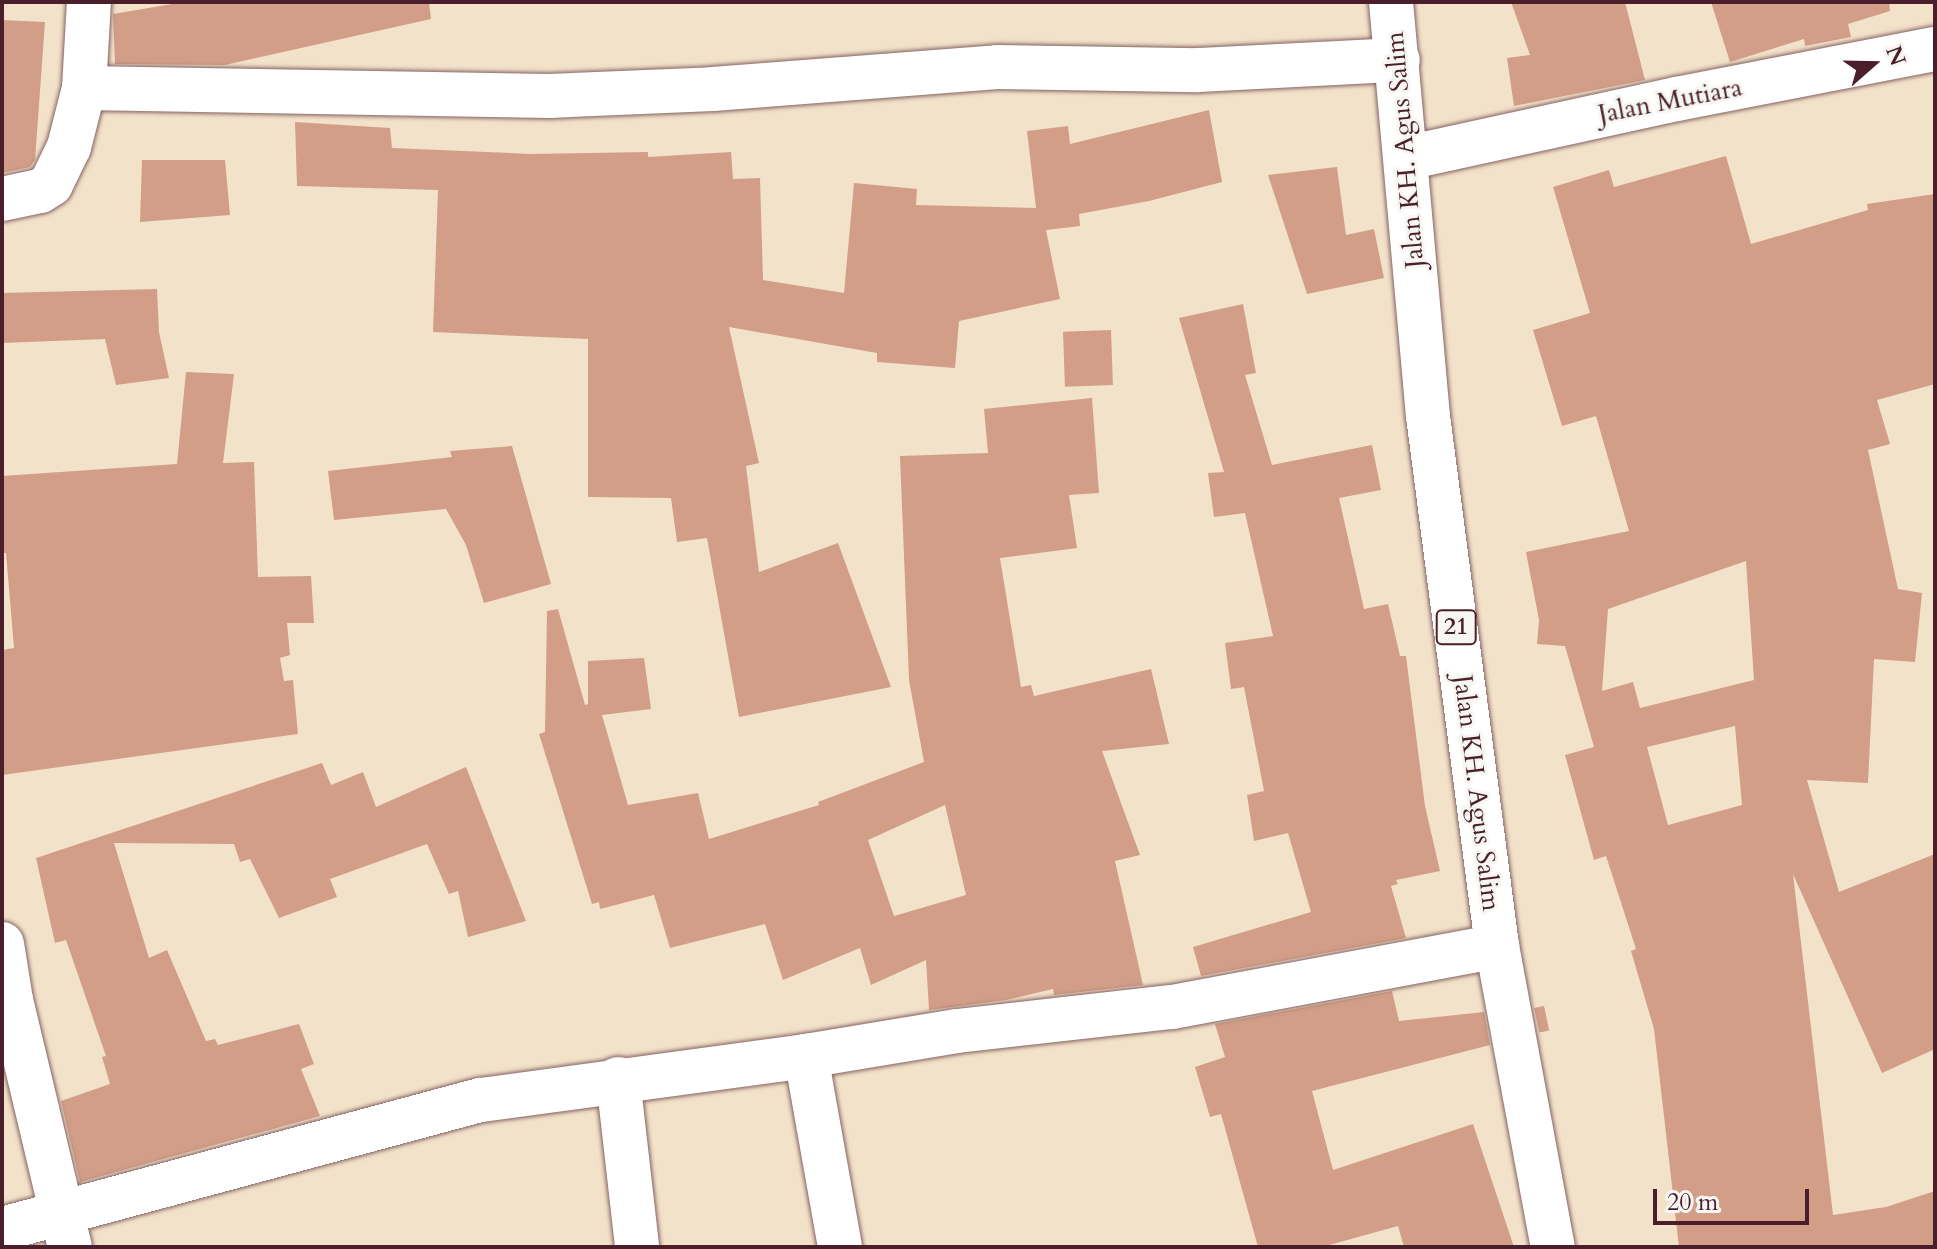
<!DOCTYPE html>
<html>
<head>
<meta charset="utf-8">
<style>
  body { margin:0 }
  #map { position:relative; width:1937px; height:1249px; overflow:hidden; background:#f3e2ca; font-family:Cardo,serif }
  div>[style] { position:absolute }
  .building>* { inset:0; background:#d29e87; transform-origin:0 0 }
  .roads { filter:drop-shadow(0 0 2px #856363) drop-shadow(0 0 2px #856363) }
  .minor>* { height:44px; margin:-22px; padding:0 22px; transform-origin:22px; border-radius:22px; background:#fff }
  .highway>* { height:44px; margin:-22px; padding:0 22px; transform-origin:22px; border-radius:22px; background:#fff }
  span { translate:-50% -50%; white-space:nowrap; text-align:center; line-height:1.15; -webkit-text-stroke:6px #f6f6f2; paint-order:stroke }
  .shield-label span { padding:2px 6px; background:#f6f6f2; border:2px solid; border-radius:6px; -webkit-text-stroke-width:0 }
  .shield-label { font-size:24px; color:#4a1f2b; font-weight:700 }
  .street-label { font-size:26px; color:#4a1f2b }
  .frame { position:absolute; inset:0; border:4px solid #4a1f2b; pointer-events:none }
  .north { position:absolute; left:1833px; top:24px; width:80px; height:80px; -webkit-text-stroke:6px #f6f6f2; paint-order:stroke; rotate:70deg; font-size:22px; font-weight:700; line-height:32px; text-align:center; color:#4a1f2b }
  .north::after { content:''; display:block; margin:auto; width:28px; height:36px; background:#4a1f2b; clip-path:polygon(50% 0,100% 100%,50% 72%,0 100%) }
  .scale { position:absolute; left:1653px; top:1189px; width:156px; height:36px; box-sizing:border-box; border:4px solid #4a1f2b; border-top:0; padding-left:10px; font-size:24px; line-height:28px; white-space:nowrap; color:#4a1f2b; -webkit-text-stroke:6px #f6f6f2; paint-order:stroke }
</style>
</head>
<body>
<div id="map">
  <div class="building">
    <div style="clip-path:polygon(184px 2px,429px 2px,431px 19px,225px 65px,115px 64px,113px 14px)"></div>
    <div style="clip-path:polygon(1511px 2px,1625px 2px,1645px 80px,1514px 106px,1507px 58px,1530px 55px)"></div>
    <div style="clip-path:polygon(1711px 2px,1889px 2px,1890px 11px,1848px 24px,1851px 37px,1805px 46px,1804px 39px,1730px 62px)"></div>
    <div style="clip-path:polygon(2px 20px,45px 22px,35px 160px,30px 167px,2px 173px)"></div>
    <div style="clip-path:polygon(1209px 110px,1222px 182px,1149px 201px,1079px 214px,1080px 226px,1046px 230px,1060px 299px,959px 321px,955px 368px,877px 362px,877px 353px,729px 327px,759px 463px,746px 466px,759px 572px,838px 543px,891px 687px,739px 717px,707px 538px,677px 542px,671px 498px,588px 497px,588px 339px,433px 332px,438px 190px,297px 186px,295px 122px,390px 128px,392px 148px,531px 154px,648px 152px,648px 157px,731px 152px,733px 179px,760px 178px,763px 280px,844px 293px,854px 183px,917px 189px,916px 205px,1036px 208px,1027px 131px,1068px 126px,1070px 144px)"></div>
    <div style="clip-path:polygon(evenodd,1726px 156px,1751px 244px,1868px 210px,1867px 204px,1935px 194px,1935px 384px,1877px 400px,1890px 444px,1868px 450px,1898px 589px,1922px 593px,1915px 662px,1874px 659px,1868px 783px,1807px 780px,1839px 892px,1935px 854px,1935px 1049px,1882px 1073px,1793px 874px,1833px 1215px,1886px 1207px,1935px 1191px,1935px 1247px,1679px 1247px,1654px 1029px,1631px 951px,1636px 949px,1606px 856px,1594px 860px,1565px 755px,1594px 747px,1565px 646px,1537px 644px,1539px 620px,1526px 552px,1629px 531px,1596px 416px,1562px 426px,1533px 330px,1590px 313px,1553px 187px,1609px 170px,1614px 187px,1726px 156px,1746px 561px,1754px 680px,1640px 708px,1633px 682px,1602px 691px,1608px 609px,1746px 561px,1726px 156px,1735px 726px,1742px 805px,1668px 825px,1647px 747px,1735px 726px)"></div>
    <div style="clip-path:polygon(142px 160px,225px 160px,230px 215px,140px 222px)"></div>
    <div style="clip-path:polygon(1337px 167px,1346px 235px,1374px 229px,1384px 278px,1307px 294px,1268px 175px)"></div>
    <div style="clip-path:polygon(157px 289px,159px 332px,169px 378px,116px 385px,105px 339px,2px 343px,2px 293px)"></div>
    <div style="clip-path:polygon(1243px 304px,1256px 373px,1245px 375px,1272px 465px,1372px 445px,1381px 490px,1339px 498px,1364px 609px,1388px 604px,1400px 656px,1406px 656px,1425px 806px,1440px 871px,1396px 880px,1398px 884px,1391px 886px,1406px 938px,1201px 976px,1193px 947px,1311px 912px,1288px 833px,1254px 841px,1247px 795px,1264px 791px,1244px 687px,1231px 689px,1225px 643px,1273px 636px,1245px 513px,1214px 517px,1208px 473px,1224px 472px,1179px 318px)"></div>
    <div style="left:1111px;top:330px;width:55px;height:48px;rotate:88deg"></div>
    <div style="clip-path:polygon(186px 372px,234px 374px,223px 463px,254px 462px,258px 577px,311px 576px,314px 623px,287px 623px,290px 655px,280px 658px,284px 681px,293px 680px,298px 734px,2px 775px,2px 650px,14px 648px,6px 553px,2px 553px,2px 476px,177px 464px)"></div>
    <div style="clip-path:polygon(evenodd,1092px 398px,1099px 493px,1069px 495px,1077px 548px,1000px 558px,1021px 687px,1031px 685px,1034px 696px,1151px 669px,1169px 744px,1102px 751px,1140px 855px,1115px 861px,1143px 985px,1054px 995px,1053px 989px,1006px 1000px,929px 1010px,926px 960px,871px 985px,860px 948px,783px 980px,765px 924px,670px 948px,654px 895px,600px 909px,599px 902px,592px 904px,539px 734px,545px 732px,547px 611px,558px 609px,585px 705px,588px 704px,588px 661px,644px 658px,651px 709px,602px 715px,628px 805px,698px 793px,709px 839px,819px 805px,818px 802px,924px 762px,909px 680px,900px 456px,988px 453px,984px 409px,1092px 398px,945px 805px,966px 895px,894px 916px,868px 840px,945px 805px)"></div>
    <div style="clip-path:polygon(512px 446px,551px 584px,484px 603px,466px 545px,446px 509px,334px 520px,328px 471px,452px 457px,450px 451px)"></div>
    <div style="clip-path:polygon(322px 763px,331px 785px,363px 772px,376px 807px,466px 767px,526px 921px,468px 937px,458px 891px,449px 894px,427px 844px,330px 879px,337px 897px,279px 918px,250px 859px,240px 862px,234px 844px,114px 843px,149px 958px,167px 950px,206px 1041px,215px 1039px,218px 1045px,299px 1024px,314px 1064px,301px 1069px,320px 1116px,80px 1182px,61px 1101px,110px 1084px,102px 1057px,106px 1056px,66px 940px,55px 943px,36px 858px)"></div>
    <div style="clip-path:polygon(1392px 991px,1399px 1021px,1484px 1012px,1490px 1045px,1312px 1091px,1333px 1170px,1473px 1124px,1514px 1247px,1404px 1247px,1398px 1226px,1322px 1247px,1258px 1247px,1221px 1114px,1210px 1117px,1195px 1067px,1225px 1057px,1215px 1024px)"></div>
    <div style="left:1544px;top:1006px;width:25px;height:10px;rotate:78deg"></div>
  </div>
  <div class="roads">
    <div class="minor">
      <div style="left:84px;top:88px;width:86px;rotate:-86.7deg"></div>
      <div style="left:1406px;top:158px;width:277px;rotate:-12.3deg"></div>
      <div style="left:1677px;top:99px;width:263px;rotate:-11deg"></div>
      <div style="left:2px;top:199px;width:39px;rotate:-12deg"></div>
      <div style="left:40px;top:191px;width:13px;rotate:-32deg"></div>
      <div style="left:51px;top:184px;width:41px;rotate:-64.1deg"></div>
      <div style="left:69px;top:147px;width:61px;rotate:-75.7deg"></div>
      <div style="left:84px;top:88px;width:465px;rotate:1deg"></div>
      <div style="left:549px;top:96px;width:164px;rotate:-2.4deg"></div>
      <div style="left:713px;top:89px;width:285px;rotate:-4.4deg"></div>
      <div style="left:997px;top:67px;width:201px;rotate:0.9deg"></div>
      <div style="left:1198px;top:70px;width:200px;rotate:-2.9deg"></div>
      <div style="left:2px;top:944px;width:57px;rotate:80.9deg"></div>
      <div style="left:11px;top:1000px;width:254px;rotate:76.6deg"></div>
      <div style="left:806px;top:1056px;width:194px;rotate:79.9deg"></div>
      <div style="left:618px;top:1079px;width:169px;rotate:83.5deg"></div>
      <div style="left:2px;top:1229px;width:496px;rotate:-15.1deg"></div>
      <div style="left:481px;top:1100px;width:328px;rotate:-7.7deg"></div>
      <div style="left:806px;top:1056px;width:153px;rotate:-9.4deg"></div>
      <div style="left:957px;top:1031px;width:216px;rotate:-6.4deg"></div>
      <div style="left:1172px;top:1007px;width:331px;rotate:-10.6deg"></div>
    </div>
    <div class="highway">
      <div style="left:1391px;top:2px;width:416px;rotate:84.9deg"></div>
      <div style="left:1428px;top:416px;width:534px;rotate:82.58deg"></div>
      <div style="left:1497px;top:946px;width:306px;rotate:79.5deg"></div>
    </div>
  </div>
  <div class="shield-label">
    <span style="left:1456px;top:627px">21</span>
  </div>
  <div class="street-label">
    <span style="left:1670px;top:101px;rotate:-11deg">Jalan Mutiara</span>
    <span style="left:1405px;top:150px;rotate:-95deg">Jalan KH. Agus Salim</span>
    <span style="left:1477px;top:793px;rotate:83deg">Jalan KH. Agus Salim</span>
  </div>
  <div class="frame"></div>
  <div class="north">N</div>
  <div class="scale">20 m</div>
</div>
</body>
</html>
